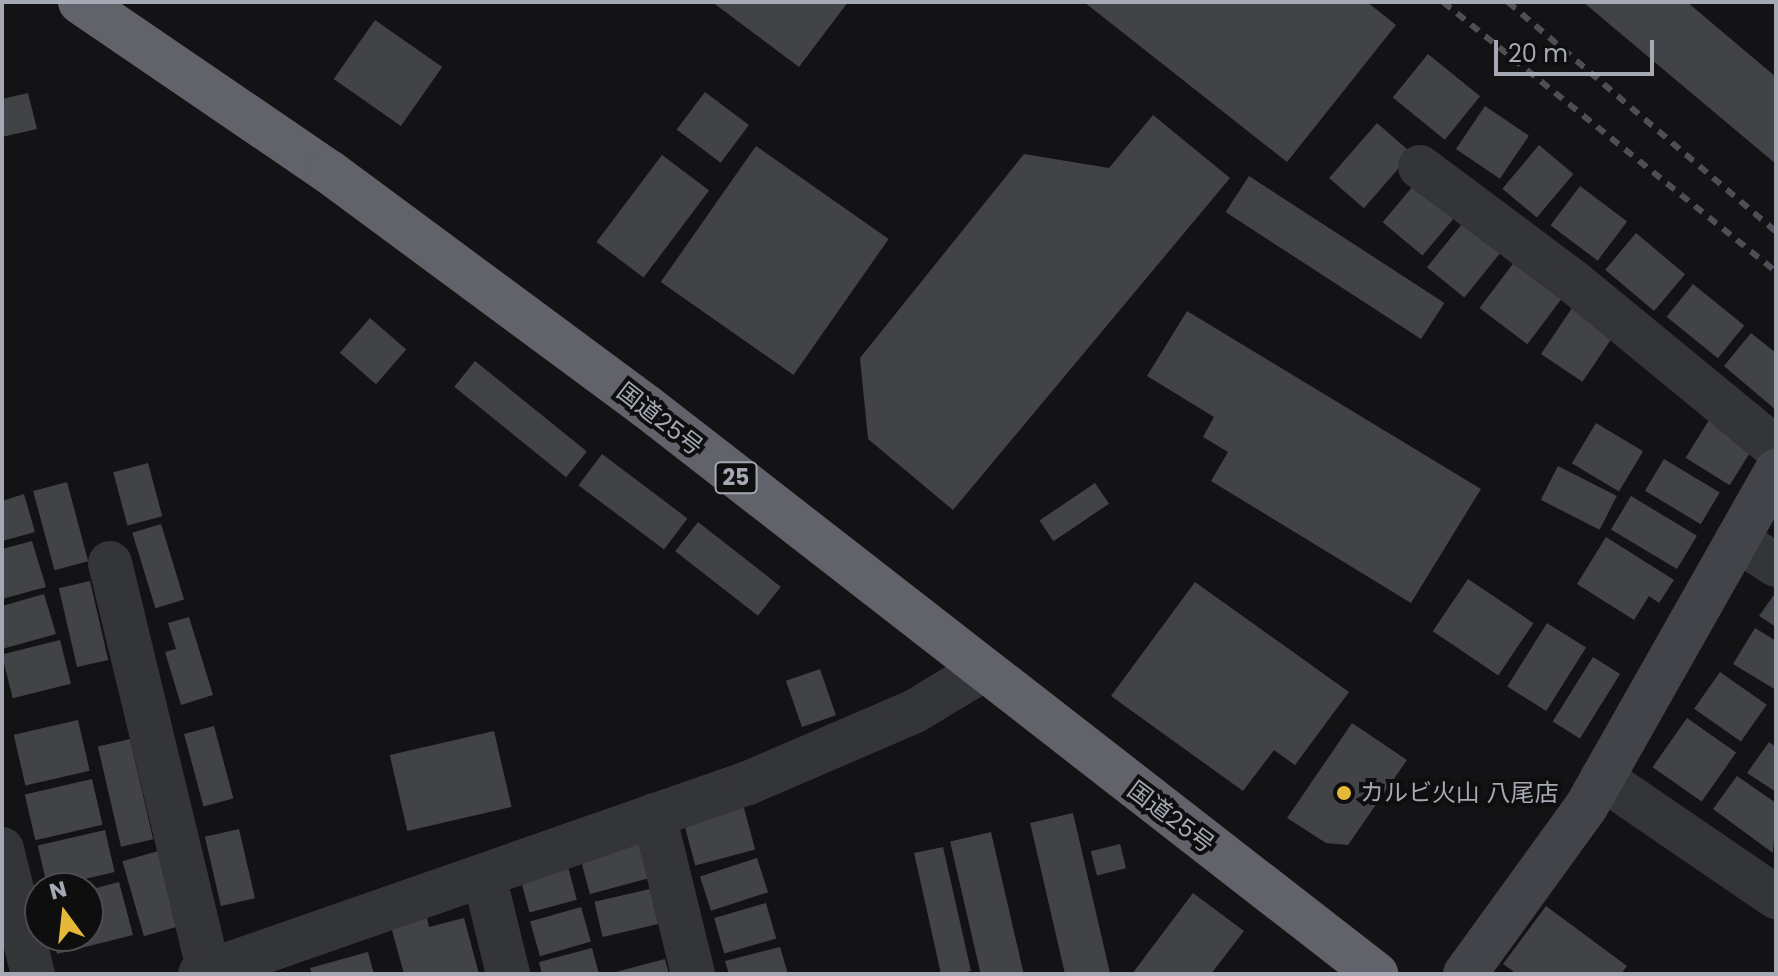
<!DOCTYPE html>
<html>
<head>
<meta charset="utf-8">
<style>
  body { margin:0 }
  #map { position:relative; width:1778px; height:976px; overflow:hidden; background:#131315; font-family:Poppins,"Noto Sans JP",sans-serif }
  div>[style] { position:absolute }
  .building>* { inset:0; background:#424347; transform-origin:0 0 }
  .street>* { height:44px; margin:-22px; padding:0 22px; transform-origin:22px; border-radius:22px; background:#343539 }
  .secondary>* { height:44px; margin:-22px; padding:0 22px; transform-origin:22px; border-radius:22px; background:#424449 }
  .highway>* { height:44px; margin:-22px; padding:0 22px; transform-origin:22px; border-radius:22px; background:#61626a }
  .rail>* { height:6px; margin-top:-3px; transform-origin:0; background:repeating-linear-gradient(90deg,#4d4f54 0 10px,transparent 0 18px) }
  .dots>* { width:22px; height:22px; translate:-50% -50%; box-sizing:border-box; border:4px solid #0e0e0f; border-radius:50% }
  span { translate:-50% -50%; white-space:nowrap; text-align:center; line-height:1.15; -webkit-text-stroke:8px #0e0e0f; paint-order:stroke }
  .shield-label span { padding:2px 6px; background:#0e0e0f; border:2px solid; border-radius:6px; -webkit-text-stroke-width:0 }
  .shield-label { font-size:22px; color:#a5a9b4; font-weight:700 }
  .street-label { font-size:24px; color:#a5a9b4 }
  .poi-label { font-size:24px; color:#a5a9b4 }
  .left { translate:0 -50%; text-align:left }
  .frame { position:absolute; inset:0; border:4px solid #a5a9b4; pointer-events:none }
  .north { position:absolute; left:24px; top:872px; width:80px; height:80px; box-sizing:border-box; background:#0e0e0f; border:2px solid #4a4c51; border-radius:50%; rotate:345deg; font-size:22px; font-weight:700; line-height:32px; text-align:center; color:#a5a9b4 }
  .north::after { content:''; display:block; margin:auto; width:28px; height:36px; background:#e6b83a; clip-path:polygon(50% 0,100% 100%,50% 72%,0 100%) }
  .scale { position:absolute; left:1494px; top:40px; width:160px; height:36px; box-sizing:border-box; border:4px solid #a5a9b4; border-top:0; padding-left:10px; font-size:24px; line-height:28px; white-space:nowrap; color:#a5a9b4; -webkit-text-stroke:6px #0e0e0f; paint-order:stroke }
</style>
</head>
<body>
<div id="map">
  <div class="building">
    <div style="clip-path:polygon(712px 2px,848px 2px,799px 67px)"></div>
    <div style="clip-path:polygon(1084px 2px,1367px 2px,1396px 25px,1287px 162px)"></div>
    <div style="clip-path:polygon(1583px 2px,1687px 2px,1776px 77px,1776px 164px)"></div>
    <div style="left:375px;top:20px;width:82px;height:72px;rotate:35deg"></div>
    <div style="left:1428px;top:54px;width:67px;height:56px;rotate:39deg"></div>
    <div style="left:705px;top:92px;width:55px;height:47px;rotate:37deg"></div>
    <div style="clip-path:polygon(28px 93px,37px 129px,2px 137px,2px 99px)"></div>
    <div style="left:1485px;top:106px;width:53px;height:52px;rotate:34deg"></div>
    <div style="clip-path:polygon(1153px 115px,1230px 178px,953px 510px,868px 439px,860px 358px,1024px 154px,1109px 168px)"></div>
    <div style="left:1377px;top:123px;width:46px;height:73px;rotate:41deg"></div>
    <div style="left:1539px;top:145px;width:45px;height:57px;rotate:40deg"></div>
    <div style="left:756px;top:146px;width:162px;height:166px;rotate:35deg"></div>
    <div style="left:662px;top:155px;width:59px;height:109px;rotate:37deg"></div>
    <div style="left:1249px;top:176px;width:233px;height:43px;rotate:33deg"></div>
    <div style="left:1418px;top:180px;width:52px;height:55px;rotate:40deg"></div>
    <div style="left:1580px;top:186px;width:59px;height:49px;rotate:37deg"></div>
    <div style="left:1466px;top:219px;width:48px;height:62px;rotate:39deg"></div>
    <div style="left:1636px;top:233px;width:64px;height:48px;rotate:40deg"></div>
    <div style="left:1515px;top:261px;width:60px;height:59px;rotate:37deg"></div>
    <div style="left:1693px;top:284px;width:66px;height:42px;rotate:39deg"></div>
    <div style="left:1574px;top:305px;width:50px;height:59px;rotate:34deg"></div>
    <div style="clip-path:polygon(1187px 311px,1481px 489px,1411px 603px,1211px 481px,1228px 452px,1203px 437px,1214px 417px,1147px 376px)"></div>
    <div style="left:370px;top:318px;width:48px;height:46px;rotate:41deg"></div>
    <div style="clip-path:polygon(1751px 333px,1776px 353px,1776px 410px,1724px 366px)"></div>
    <div style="left:475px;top:361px;width:144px;height:33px;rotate:39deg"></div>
    <div style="left:1711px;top:417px;width:52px;height:48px;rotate:32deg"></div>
    <div style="left:1596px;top:423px;width:55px;height:47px;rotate:31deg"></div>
    <div style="left:602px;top:454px;width:107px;height:39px;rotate:37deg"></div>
    <div style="left:1664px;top:459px;width:65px;height:37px;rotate:31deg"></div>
    <div style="left:148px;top:463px;width:55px;height:36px;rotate:75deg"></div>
    <div style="left:1558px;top:466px;width:66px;height:38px;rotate:27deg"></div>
    <div style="left:67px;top:482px;width:82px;height:35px;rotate:75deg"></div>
    <div style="left:1095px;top:483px;width:25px;height:67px;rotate:56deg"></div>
    <div style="clip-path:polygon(24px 494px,35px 532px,2px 541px,2px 501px)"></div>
    <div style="left:1631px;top:496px;width:77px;height:39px;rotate:31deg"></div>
    <div style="left:698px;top:522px;width:105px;height:37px;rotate:38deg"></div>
    <div style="left:161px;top:524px;width:79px;height:30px;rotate:73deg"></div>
    <div style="clip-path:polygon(1606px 537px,1674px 580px,1659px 603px,1649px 596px,1634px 620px,1577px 584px)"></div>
    <div style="clip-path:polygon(32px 541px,46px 587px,2px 599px,2px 549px)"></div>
    <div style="left:1468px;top:579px;width:79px;height:63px;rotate:34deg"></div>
    <div style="left:90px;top:581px;width:81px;height:32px;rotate:77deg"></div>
    <div style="clip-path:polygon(1195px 582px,1349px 692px,1295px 765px,1274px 750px,1243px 791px,1111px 696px)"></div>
    <div style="clip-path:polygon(1776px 592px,1776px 627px,1759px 616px)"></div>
    <div style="clip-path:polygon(44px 594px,56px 634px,2px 649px,2px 606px)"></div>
    <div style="clip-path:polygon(189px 617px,213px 695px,181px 705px,165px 652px,176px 649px,168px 623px)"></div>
    <div style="left:1547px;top:623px;width:46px;height:75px;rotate:32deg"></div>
    <div style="clip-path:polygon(1755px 628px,1776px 641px,1776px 690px,1733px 664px)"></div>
    <div style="left:60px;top:640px;width:45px;height:60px;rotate:76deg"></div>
    <div style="left:1593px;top:657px;width:32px;height:76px;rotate:32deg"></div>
    <div style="left:820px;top:669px;width:49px;height:36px;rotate:71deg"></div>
    <div style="left:1720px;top:672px;width:57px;height:45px;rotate:35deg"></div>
    <div style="left:1687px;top:718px;width:60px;height:60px;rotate:35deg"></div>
    <div style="left:78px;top:720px;width:52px;height:66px;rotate:77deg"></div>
    <div style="clip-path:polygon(1352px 723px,1407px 760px,1348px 845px,1326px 843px,1287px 818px)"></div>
    <div style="left:214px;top:726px;width:75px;height:31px;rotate:75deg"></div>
    <div style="left:494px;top:731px;width:78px;height:107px;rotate:77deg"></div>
    <div style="left:130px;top:739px;width:103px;height:33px;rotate:77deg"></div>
    <div style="clip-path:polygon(1769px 742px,1776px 747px,1776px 792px,1747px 773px)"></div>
    <div style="clip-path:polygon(1737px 776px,1776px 803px,1773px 853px,1713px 809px)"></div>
    <div style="left:92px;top:779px;width:47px;height:69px;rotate:77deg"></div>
    <div style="left:743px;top:804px;width:47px;height:62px;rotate:75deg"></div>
    <div style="left:1073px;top:813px;width:165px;height:44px;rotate:77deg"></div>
    <div style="left:239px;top:829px;width:71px;height:35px;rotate:77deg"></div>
    <div style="left:105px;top:830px;width:43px;height:69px;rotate:77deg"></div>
    <div style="left:991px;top:832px;width:146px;height:42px;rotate:77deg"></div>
    <div style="left:637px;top:838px;width:42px;height:60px;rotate:75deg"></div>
    <div style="left:1120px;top:844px;width:25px;height:30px;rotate:76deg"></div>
    <div style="clip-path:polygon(943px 847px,971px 971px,958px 974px,941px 974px,914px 853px)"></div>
    <div style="left:158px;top:851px;width:78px;height:37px;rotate:74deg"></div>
    <div style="left:757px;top:858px;width:36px;height:60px;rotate:72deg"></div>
    <div style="left:567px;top:863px;width:38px;height:49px;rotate:75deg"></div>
    <div style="clip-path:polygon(119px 882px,133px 935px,57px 954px,53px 936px,88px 936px,88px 890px)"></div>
    <div style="left:650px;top:889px;width:36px;height:57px;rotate:77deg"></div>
    <div style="clip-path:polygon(1193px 893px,1244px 931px,1211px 974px,1132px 974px)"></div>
    <div style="left:766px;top:903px;width:37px;height:54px;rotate:74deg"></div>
    <div style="clip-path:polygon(1546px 906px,1627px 966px,1621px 974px,1517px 974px,1503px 964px)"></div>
    <div style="left:581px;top:907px;width:36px;height:53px;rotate:74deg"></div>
    <div style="clip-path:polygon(426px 913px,429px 927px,464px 918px,479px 974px,404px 974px,390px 923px)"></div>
    <div style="clip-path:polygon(780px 947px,788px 974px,729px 974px,725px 961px)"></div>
    <div style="clip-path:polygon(592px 948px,599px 974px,542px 974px,539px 962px)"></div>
    <div style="clip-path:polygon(368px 952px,374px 974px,312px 974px,310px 968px)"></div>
    <div style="clip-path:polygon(665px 959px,669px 974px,612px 974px,612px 973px)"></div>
  </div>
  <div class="street">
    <div style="left:1420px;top:167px;width:194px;rotate:36.8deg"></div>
    <div style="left:1575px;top:283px;width:260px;rotate:39.4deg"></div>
    <div style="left:1737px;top:540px;width:46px;rotate:32.7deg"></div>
    <div style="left:110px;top:563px;width:420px;rotate:76.4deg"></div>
    <div style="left:1602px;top:778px;width:211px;rotate:34.4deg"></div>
    <div style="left:654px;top:815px;width:164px;rotate:76.2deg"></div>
    <div style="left:2px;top:849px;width:129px;rotate:76.1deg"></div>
    <div style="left:484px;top:876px;width:101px;rotate:76.2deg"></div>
    <div style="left:200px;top:974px;width:580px;rotate:-19.22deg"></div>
    <div style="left:748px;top:783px;width:182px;rotate:-23.3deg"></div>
    <div style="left:915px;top:711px;width:77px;rotate:-31.2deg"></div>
  </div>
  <div class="secondary">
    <div style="left:1465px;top:974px;width:206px;rotate:-54.1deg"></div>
    <div style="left:1586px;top:807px;width:386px;rotate:-60.5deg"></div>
  </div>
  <div class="highway">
    <div style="left:80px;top:2px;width:300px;rotate:34.3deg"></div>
    <div style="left:328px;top:171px;width:397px;rotate:36.5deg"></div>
    <div style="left:647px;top:407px;width:924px;rotate:37.87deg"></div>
  </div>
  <div class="rail">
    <div style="left:1443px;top:2px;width:429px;rotate:39deg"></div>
    <div style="left:1508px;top:2px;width:353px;rotate:40.6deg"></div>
  </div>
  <div class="dots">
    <div style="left:1344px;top:793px;background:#e6b83a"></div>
  </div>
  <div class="shield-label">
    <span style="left:736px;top:478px">25</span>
  </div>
  <div class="street-label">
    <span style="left:660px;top:419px;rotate:38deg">国道25号</span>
    <span style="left:1171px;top:817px;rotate:37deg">国道25号</span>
  </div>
  <div class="poi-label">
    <span class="left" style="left:1360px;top:793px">カルビ火山 八尾店</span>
  </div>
  <div class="frame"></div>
  <div class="north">N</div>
  <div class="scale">20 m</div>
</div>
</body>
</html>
